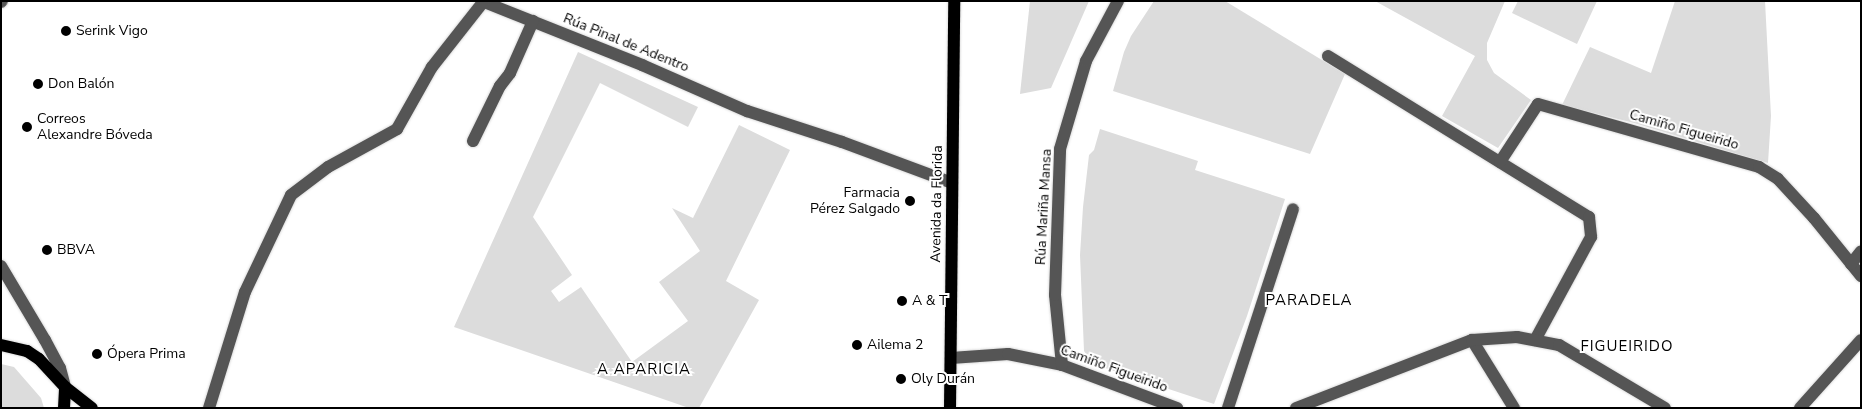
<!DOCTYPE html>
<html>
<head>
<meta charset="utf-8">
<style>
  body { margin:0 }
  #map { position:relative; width:1862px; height:409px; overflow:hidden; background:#fff; font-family:"Nunito Sans",sans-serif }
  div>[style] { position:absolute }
  .green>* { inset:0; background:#dcdcdc }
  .roads { filter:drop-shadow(0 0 1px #dbdbdb) drop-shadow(0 0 1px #dbdbdb) }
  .minor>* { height:12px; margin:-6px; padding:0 6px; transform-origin:6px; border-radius:6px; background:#555 }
  .major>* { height:12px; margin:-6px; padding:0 6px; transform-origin:6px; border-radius:6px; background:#000 }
  .dots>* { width:14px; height:14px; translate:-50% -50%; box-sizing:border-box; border:2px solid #fff; border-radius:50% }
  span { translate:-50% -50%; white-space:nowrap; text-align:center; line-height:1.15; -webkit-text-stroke:4px #fff; paint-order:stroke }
  .poi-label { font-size:14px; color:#000 }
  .left { translate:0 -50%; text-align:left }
  .right { translate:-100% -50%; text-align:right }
  .street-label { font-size:14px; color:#000 }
  .neighbourhood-label { font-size:15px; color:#000; letter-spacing:1px }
  .frame { position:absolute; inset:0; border:2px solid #000; pointer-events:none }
</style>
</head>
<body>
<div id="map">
  <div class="green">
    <div style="clip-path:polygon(1030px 1px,1089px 1px,1051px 88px,1020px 94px)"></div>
    <div style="clip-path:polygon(1154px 1px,1225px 1px,1345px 74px,1310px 154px,1113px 91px,1124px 52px,1131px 36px)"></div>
    <div style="clip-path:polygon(1375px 1px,1505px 1px,1487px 43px,1487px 60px,1494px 73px,1531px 100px,1498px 148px,1442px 116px,1475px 56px)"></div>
    <div style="clip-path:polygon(1518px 1px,1597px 1px,1577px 44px,1512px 13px)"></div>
    <div style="clip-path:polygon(1675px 1px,1765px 1px,1771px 116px,1768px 163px,1634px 123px,1562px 105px,1590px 47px,1651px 73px)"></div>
    <div style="clip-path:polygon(578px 52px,698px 107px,688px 127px,600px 83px,533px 217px,572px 275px,551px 291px,559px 302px,581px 287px,632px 362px,688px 321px,659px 282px,700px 251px,672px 208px,693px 218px,739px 125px,790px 150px,726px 281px,759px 300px,699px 408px,689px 408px,454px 327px)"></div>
    <div style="clip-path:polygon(1100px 129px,1198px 161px,1195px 170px,1285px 199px,1247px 316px,1214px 404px,1093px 364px,1084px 351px,1080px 255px,1083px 207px,1089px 155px,1094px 150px)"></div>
    <div style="clip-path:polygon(1px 364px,14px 367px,41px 398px,44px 408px,1px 408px)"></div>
  </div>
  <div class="roads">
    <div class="minor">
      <div style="left:1px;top:2px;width:1px;rotate:-45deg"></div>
      <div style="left:484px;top:2px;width:170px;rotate:21.7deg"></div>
      <div style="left:642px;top:65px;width:115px;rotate:23.7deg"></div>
      <div style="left:747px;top:111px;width:100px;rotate:18.1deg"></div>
      <div style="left:842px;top:142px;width:117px;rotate:20.4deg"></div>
      <div style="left:1328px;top:56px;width:307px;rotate:31.7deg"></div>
      <div style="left:1589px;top:217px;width:20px;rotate:84deg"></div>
      <div style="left:1591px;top:237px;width:117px;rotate:118.5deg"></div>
      <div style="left:473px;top:141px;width:61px;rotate:-63.9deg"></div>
      <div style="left:500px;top:86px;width:16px;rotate:-52deg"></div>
      <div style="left:510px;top:73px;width:57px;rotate:-66.1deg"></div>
      <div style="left:1500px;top:162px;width:69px;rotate:-56.8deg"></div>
      <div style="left:1538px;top:104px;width:230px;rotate:15.9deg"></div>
      <div style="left:1759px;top:167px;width:22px;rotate:32deg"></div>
      <div style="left:1778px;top:179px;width:53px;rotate:47.3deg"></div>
      <div style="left:1814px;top:218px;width:75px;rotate:51deg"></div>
      <div style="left:1851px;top:264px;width:16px;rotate:-52deg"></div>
      <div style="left:1px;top:266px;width:86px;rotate:59.3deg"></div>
      <div style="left:45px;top:340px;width:32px;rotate:62deg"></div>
      <div style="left:60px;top:368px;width:20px;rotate:75deg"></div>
      <div style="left:1472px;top:340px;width:80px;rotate:58.3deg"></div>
      <div style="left:951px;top:358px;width:57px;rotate:-4deg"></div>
      <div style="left:1008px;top:354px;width:55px;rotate:11.5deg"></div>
      <div style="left:1062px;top:365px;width:123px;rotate:20.5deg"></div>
      <div style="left:1062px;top:365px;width:70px;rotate:-95.7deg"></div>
      <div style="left:1055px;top:295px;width:146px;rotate:-88deg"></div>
      <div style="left:1060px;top:149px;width:92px;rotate:-73.5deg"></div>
      <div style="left:1086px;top:61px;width:68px;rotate:-61.9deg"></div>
      <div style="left:209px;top:408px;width:121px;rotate:-72.8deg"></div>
      <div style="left:245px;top:292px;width:107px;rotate:-64.6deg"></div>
      <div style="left:291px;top:195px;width:46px;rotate:-37.1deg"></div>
      <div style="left:328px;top:167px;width:79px;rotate:-28.8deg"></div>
      <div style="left:397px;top:129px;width:71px;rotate:-60.6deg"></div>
      <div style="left:432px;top:67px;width:84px;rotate:-51.8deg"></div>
      <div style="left:1228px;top:408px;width:209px;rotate:-71.9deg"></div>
      <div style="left:1296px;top:408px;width:189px;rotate:-21.1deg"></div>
      <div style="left:1472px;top:340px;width:45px;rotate:-3.8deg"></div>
      <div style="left:1517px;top:337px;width:43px;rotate:10.8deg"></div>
      <div style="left:1559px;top:345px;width:123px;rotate:30.7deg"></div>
      <div style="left:1800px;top:408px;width:91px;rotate:-48.1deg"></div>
    </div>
    <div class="major">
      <div style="left:1px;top:345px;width:27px;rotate:13deg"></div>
      <div style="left:27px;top:351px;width:14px;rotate:34deg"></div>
      <div style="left:39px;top:359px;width:38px;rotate:47deg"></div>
      <div style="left:65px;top:387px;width:34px;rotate:38deg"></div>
      <div style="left:64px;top:408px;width:21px;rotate:-87deg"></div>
      <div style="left:950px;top:408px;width:407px;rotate:-89.4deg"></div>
    </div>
  </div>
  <div class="dots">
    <div style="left:66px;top:31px;background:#000"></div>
    <div style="left:38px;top:84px;background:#000"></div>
    <div style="left:27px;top:127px;background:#000"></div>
    <div style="left:910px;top:201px;background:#000"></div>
    <div style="left:47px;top:250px;background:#000"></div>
    <div style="left:902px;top:301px;background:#000"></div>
    <div style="left:857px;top:345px;background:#000"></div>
    <div style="left:97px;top:354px;background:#000"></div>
    <div style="left:901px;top:379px;background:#000"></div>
  </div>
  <div class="poi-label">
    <span class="left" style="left:76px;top:31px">Serink Vigo</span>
    <span class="left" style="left:48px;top:84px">Don Balón</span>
    <span class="left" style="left:37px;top:127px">Correos<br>Alexandre Bóveda</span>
    <span class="right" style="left:900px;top:201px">Farmacia<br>Pérez Salgado</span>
    <span class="left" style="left:57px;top:250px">BBVA</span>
    <span class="left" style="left:912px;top:301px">A &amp; T</span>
    <span class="left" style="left:867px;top:345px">Ailema 2</span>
    <span class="left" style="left:107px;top:354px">Ópera Prima</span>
    <span class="left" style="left:911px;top:379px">Oly Durán</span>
  </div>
  <div class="street-label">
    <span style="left:626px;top:43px;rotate:22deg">Rúa Pinal de Adentro</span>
    <span style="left:1684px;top:130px;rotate:16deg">Camiño Figueirido</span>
    <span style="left:937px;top:204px;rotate:-89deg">Avenida da Florida</span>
    <span style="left:1044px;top:207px;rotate:-87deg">Rúa Mariña Mansa</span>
    <span style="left:1114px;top:369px;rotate:20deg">Camiño Figueirido</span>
  </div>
  <div class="neighbourhood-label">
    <span style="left:1309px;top:301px">PARADELA</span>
    <span style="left:1627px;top:347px">FIGUEIRIDO</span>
    <span style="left:644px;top:370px">A APARICIA</span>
  </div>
  <div class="frame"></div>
</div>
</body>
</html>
